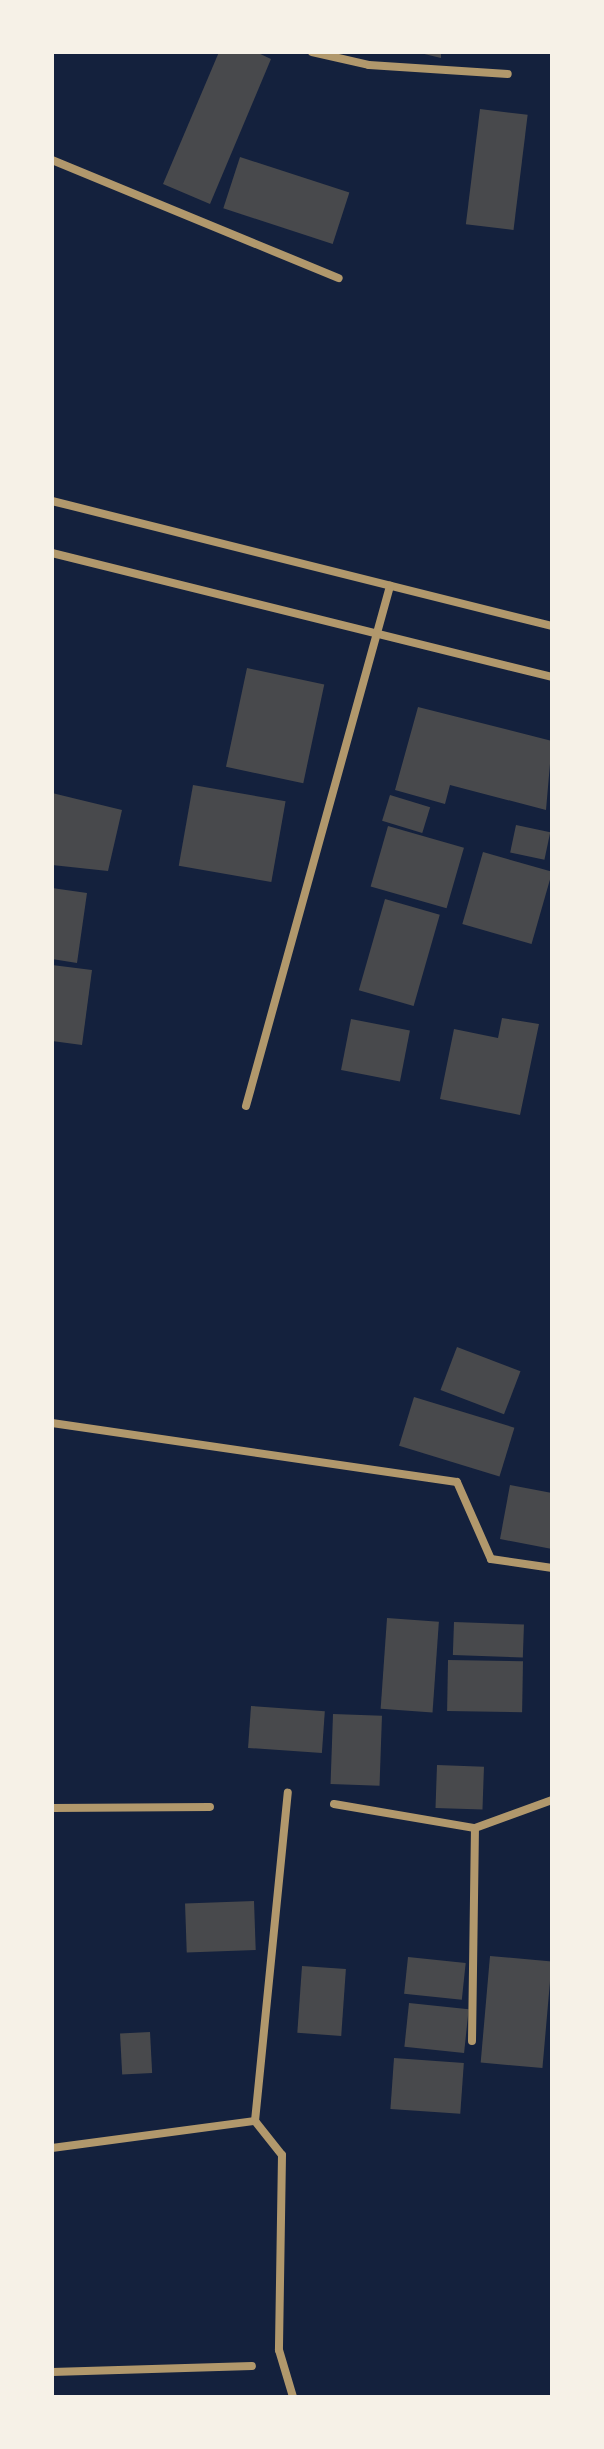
<!DOCTYPE html>
<html>
<head>
<meta charset="utf-8">
<style>
  body { margin:0 }
  #map { position:relative; width:604px; height:2449px; overflow:hidden; background:#14213d; font-family:Rubik,sans-serif }
  div>[style] { position:absolute }
  .building>* { inset:0; background:#48494c; transform-origin:0 0 }
  .minor>* { height:8px; margin:-4px; padding:0 4px; transform-origin:4px; border-radius:4px; background:#b1986c }
  span { translate:-50% -50%; white-space:nowrap; text-align:center; line-height:1.15; -webkit-text-stroke:8px #f6f1e7; paint-order:stroke }
  .frame { position:absolute; inset:0; border:54px solid #f6f1e7; pointer-events:none }
</style>
</head>
<body>
<div id="map">
  <div class="building">
    <div style="clip-path:polygon(219px 52px,256px 52px,271px 59px,210px 204px,163px 184px)"></div>
    <div style="clip-path:polygon(416px 52px,441px 52px,441px 58px)"></div>
    <div style="left:480px;top:109px;width:48px;height:116px;rotate:7deg"></div>
    <div style="left:240px;top:157px;width:115px;height:54px;rotate:18deg"></div>
    <div style="left:247px;top:668px;width:79px;height:101px;rotate:12deg"></div>
    <div style="clip-path:polygon(418px 707px,552px 741px,546px 810px,450px 785px,445px 804px,395px 790px)"></div>
    <div style="left:193px;top:785px;width:94px;height:82px;rotate:10deg"></div>
    <div style="clip-path:polygon(52px 793px,122px 810px,108px 871px,52px 865px)"></div>
    <div style="left:390px;top:795px;width:42px;height:27px;rotate:17deg"></div>
    <div style="left:516px;top:825px;width:35px;height:28px;rotate:12deg"></div>
    <div style="left:388px;top:826px;width:79px;height:63px;rotate:16deg"></div>
    <div style="left:483px;top:852px;width:72px;height:75px;rotate:16deg"></div>
    <div style="clip-path:polygon(52px 888px,87px 893px,77px 963px,52px 959px)"></div>
    <div style="left:385px;top:899px;width:57px;height:95px;rotate:16deg"></div>
    <div style="clip-path:polygon(52px 965px,92px 970px,82px 1045px,52px 1041px)"></div>
    <div style="clip-path:polygon(502px 1018px,539px 1024px,520px 1115px,440px 1099px,454px 1029px,498px 1038px)"></div>
    <div style="left:351px;top:1019px;width:60px;height:52px;rotate:11deg"></div>
    <div style="left:457px;top:1347px;width:68px;height:46px;rotate:21deg"></div>
    <div style="left:414px;top:1397px;width:105px;height:51px;rotate:17deg"></div>
    <div style="clip-path:polygon(510px 1485px,552px 1493px,552px 1549px,500px 1539px)"></div>
    <div style="left:387px;top:1618px;width:52px;height:91px;rotate:4deg"></div>
    <div style="left:454px;top:1622px;width:70px;height:33px;rotate:2deg"></div>
    <div style="left:448px;top:1660px;width:75px;height:51px;rotate:1deg"></div>
    <div style="left:251px;top:1706px;width:74px;height:42px;rotate:4deg"></div>
    <div style="left:333px;top:1714px;width:49px;height:70px;rotate:2deg"></div>
    <div style="left:437px;top:1765px;width:47px;height:43px;rotate:2deg"></div>
    <div style="left:254px;top:1901px;width:49px;height:69px;rotate:88deg"></div>
    <div style="left:490px;top:1956px;width:62px;height:107px;rotate:5deg"></div>
    <div style="left:408px;top:1957px;width:58px;height:37px;rotate:6deg"></div>
    <div style="left:302px;top:1966px;width:44px;height:67px;rotate:4deg"></div>
    <div style="left:409px;top:2003px;width:60px;height:44px;rotate:6deg"></div>
    <div style="left:150px;top:2032px;width:41px;height:30px;rotate:87deg"></div>
    <div style="left:394px;top:2058px;width:70px;height:51px;rotate:4deg"></div>
  </div>
  <div class="minor">
    <div style="left:312px;top:52px;width:58px;rotate:12.8deg"></div>
    <div style="left:369px;top:65px;width:139px;rotate:3.7deg"></div>
    <div style="left:52px;top:160px;width:310px;rotate:22.4deg"></div>
    <div style="left:52px;top:501px;width:515px;rotate:14.04deg"></div>
    <div style="left:52px;top:553px;width:515px;rotate:13.93deg"></div>
    <div style="left:246px;top:1106px;width:540px;rotate:-74.52deg"></div>
    <div style="left:52px;top:1423px;width:409px;rotate:8.3deg"></div>
    <div style="left:457px;top:1482px;width:84px;rotate:66.2deg"></div>
    <div style="left:491px;top:1559px;width:62px;rotate:8.4deg"></div>
    <div style="left:334px;top:1804px;width:143px;rotate:9.7deg"></div>
    <div style="left:475px;top:1828px;width:82px;rotate:-20deg"></div>
    <div style="left:52px;top:1808px;width:158px;rotate:-0.4deg"></div>
    <div style="left:472px;top:2041px;width:213px;rotate:-89.2deg"></div>
    <div style="left:255px;top:2121px;width:330px;rotate:-84.3deg"></div>
    <div style="left:52px;top:2148px;width:205px;rotate:-7.6deg"></div>
    <div style="left:255px;top:2121px;width:43px;rotate:51.5deg"></div>
    <div style="left:282px;top:2155px;width:195px;rotate:90.9deg"></div>
    <div style="left:279px;top:2350px;width:49px;rotate:73.4deg"></div>
    <div style="left:52px;top:2372px;width:200px;rotate:-1.7deg"></div>
  </div>
  <div class="frame"></div>
</div>
</body>
</html>
